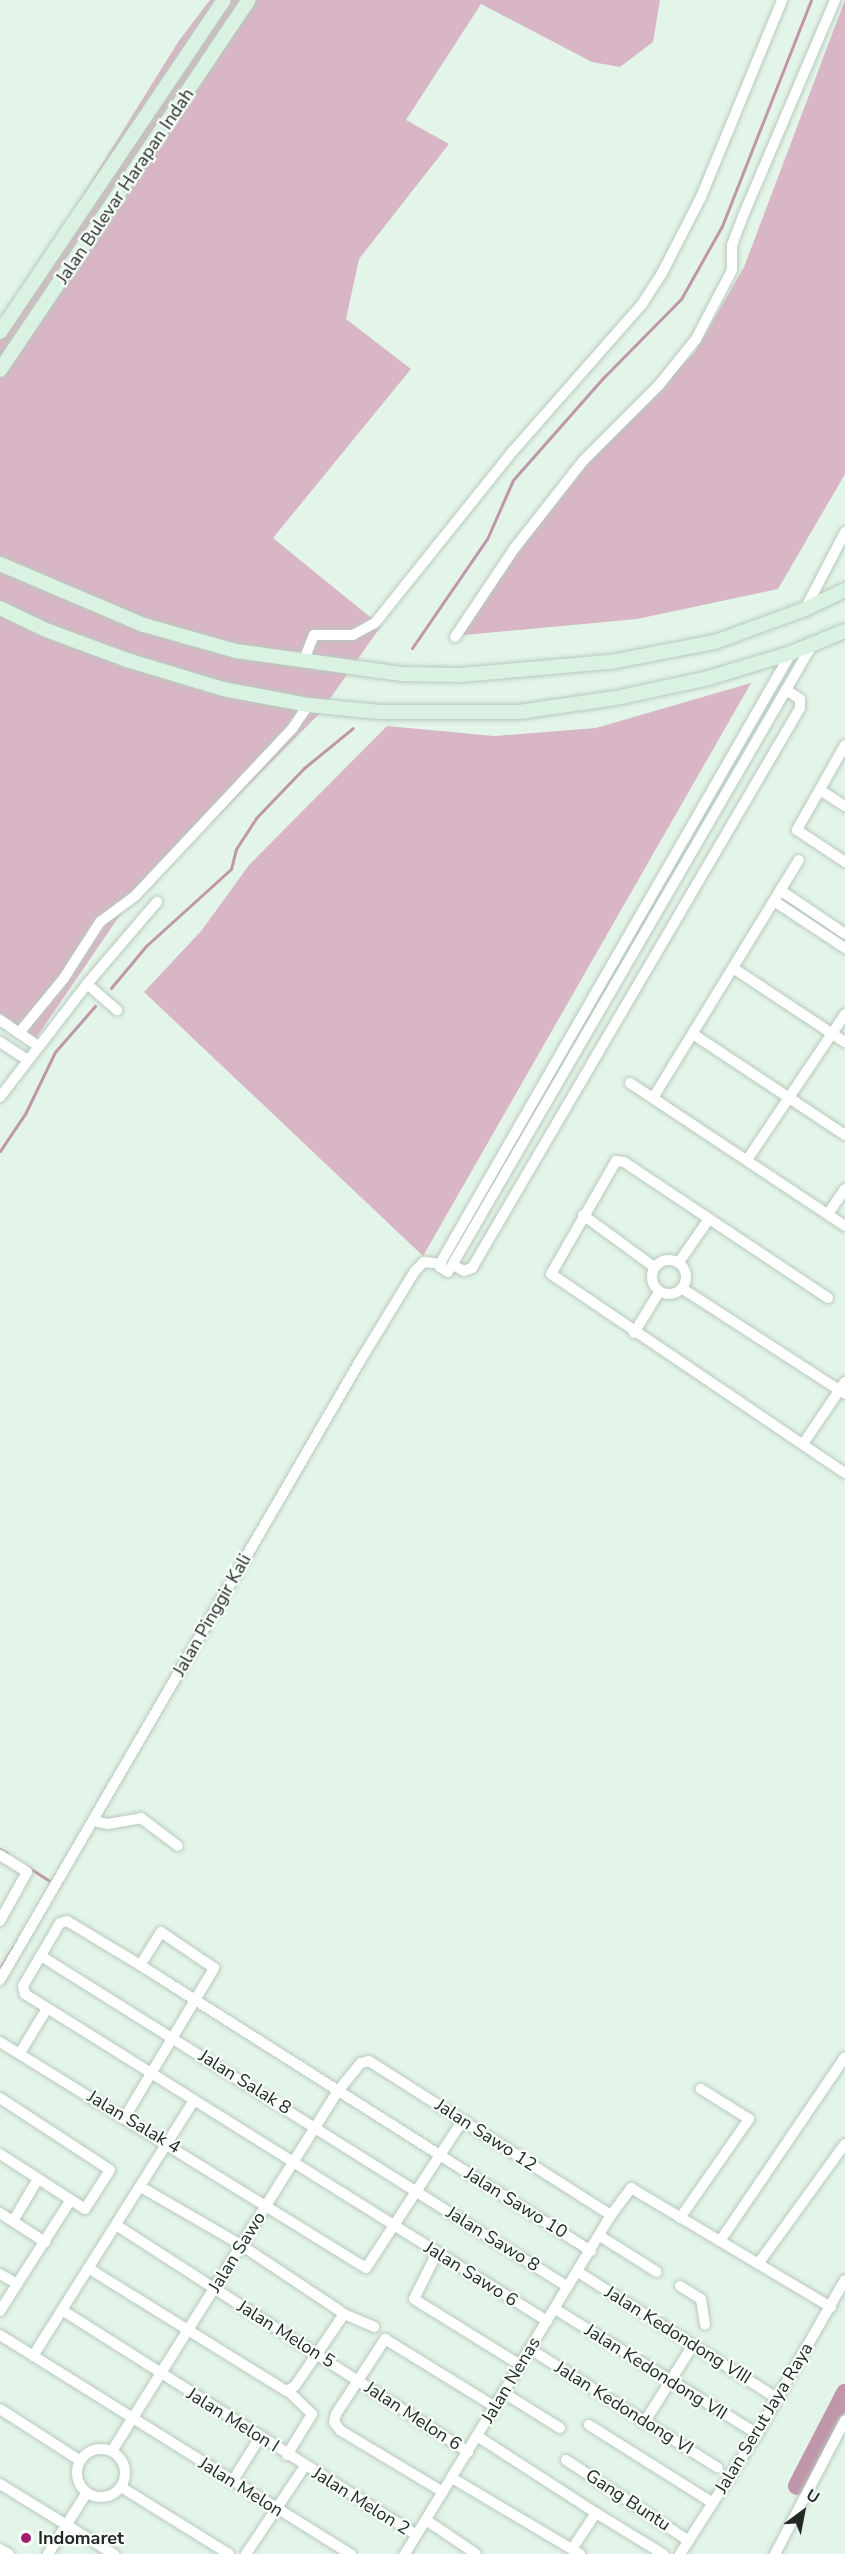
<!DOCTYPE html>
<html>
<head>
<meta charset="utf-8">
<style>
  body { margin:0 }
  #map { position:relative; width:845px; height:2554px; overflow:hidden; background:#e3f5e8; font-family:"Nunito Sans",sans-serif }
  div>[style] { position:absolute }
  .green>* { inset:0; background:#d8b6c6 }
  .stream>* { height:3px; margin:-1.5px; padding:0 1.5px; transform-origin:1.5px; border-radius:1.5px; background:#c096aa }
  .river>* { height:18px; margin:-9px; padding:0 9px; transform-origin:9px; border-radius:9px; background:#c096aa }
  .roads { filter:drop-shadow(0 0 2px #b8c9bd) drop-shadow(0 0 2px #b8c9bd) }
  .street>* { height:10px; margin:-5px; padding:0 5px; transform-origin:5px; border-radius:5px; background:#fff }
  .street>.ring { margin:-5px; padding:0; box-sizing:content-box; background:none; border:10px solid #fff; border-radius:50% }
  .secondary>* { height:14px; margin:-7px; padding:0 7px; transform-origin:7px; border-radius:7px; background:#daf2e2 }
  .dots>* { width:16px; height:16px; translate:-50% -50%; box-sizing:border-box; border:3px solid #f8fffa; border-radius:50% }
  span { translate:-50% -50%; white-space:nowrap; text-align:center; line-height:1.15; -webkit-text-stroke:4.5px #f8fffa; paint-order:stroke }
  .street-label { font-size:18px; color:#232a25 }
  .poi-label { font-size:18px; color:#232a25; font-weight:700 }
  .left { translate:0 -50%; text-align:left }
  .north { position:absolute; left:773px; top:2482px; width:60px; height:60px; -webkit-text-stroke:4px #f8fffa; paint-order:stroke; rotate:32deg; font-size:16px; font-weight:700; line-height:24px; text-align:center; color:#232a25 }
  .north::after { content:''; display:block; margin:auto; width:21px; height:27px; background:#232a25; clip-path:polygon(50% 0,100% 100%,50% 72%,0 100%) }
</style>
</head>
<body>
<div id="map">
  <div class="green">
    <div style="clip-path:polygon(210px 0,660px 0,653px 42px,620px 67px,592px 62px,481px 4px,406px 120px,449px 144px,359px 259px,346px 319px,411px 369px,273px 538px,381px 626px,320px 713px,120px 915px,36px 1038px,0 1013px,0 329px,178px 42px)"></div>
    <div style="clip-path:polygon(845px 0,845px 474px,778px 589px,637px 619px,454px 636px,573px 477px,695px 352px,744px 267px)"></div>
    <div style="clip-path:polygon(751px 683px,423px 1256px,144px 992px,202px 930px,249px 865px,387px 726px,494px 736px,596px 728px)"></div>
  </div>
  <div class="stream">
    <div style="left:412px;top:648px;width:132px;rotate:-55.5deg"></div>
    <div style="left:487px;top:539px;width:64px;rotate:-66.2deg"></div>
    <div style="left:513px;top:480px;width:136px;rotate:-48.6deg"></div>
    <div style="left:603px;top:378px;width:111px;rotate:-45.4deg"></div>
    <div style="left:681px;top:299px;width:84px;rotate:-60.7deg"></div>
    <div style="left:722px;top:226px;width:243px;rotate:-68.5deg"></div>
    <div style="left:111px;top:988px;width:55px;rotate:-50.2deg"></div>
    <div style="left:146px;top:946px;width:115px;rotate:-42.2deg"></div>
    <div style="left:231px;top:869px;width:21px;rotate:-76deg"></div>
    <div style="left:236px;top:849px;width:37px;rotate:-57deg"></div>
    <div style="left:256px;top:818px;width:69px;rotate:-46.2deg"></div>
    <div style="left:304px;top:768px;width:63px;rotate:-39.2deg"></div>
    <div style="left:0;top:1151px;width:45px;rotate:-56deg"></div>
    <div style="left:25px;top:1114px;width:69px;rotate:-64.2deg"></div>
    <div style="left:55px;top:1052px;width:61px;rotate:-49deg"></div>
    <div style="left:0;top:1849px;width:8px;rotate:30deg"></div>
    <div style="left:28px;top:1867px;width:30px;rotate:33deg"></div>
    <div style="left:0;top:1968px;width:40px;rotate:-58deg"></div>
  </div>
  <div class="river">
    <div style="left:797px;top:2486px;width:105px;rotate:-62.7deg"></div>
  </div>
  <div class="roads">
    <div class="street">
      <div style="left:805px;top:609px;width:87px;rotate:-62.5deg"></div>
      <div style="left:455px;top:637px;width:106px;rotate:-56.2deg"></div>
      <div style="left:514px;top:549px;width:112px;rotate:-51.9deg"></div>
      <div style="left:583px;top:461px;width:107px;rotate:-45deg"></div>
      <div style="left:659px;top:385px;width:59px;rotate:-51.2deg"></div>
      <div style="left:696px;top:339px;width:78px;rotate:-62.4deg"></div>
      <div style="left:732px;top:270px;width:25px;rotate:-90deg"></div>
      <div style="left:732px;top:245px;width:31px;rotate:-69deg"></div>
      <div style="left:743px;top:216px;width:235px;rotate:-66.9deg"></div>
      <div style="left:791px;top:653px;width:702px;rotate:119.89deg"></div>
      <div style="left:441px;top:1262px;width:5px;rotate:101deg"></div>
      <div style="left:440px;top:1267px;width:9px;rotate:32deg"></div>
      <div style="left:448px;top:1272px;width:725px;rotate:-59.86deg"></div>
      <div style="left:303px;top:662px;width:29px;rotate:-68deg"></div>
      <div style="left:314px;top:635px;width:39px"></div>
      <div style="left:353px;top:635px;width:25px;rotate:-29deg"></div>
      <div style="left:375px;top:623px;width:221px;rotate:-51.3deg"></div>
      <div style="left:513px;top:451px;width:196px;rotate:-48.7deg"></div>
      <div style="left:642px;top:304px;width:37px;rotate:-57deg"></div>
      <div style="left:662px;top:273px;width:85px;rotate:-62.8deg"></div>
      <div style="left:701px;top:197px;width:213px;rotate:-67.6deg"></div>
      <div style="left:845px;top:745px;width:98px;rotate:119.5deg"></div>
      <div style="left:797px;top:830px;width:58px;rotate:33.7deg"></div>
      <div style="left:820px;top:790px;width:30px;rotate:33deg"></div>
      <div style="left:780px;top:890px;width:78px;rotate:34.1deg"></div>
      <div style="left:774px;top:901px;width:85px;rotate:33.5deg"></div>
      <div style="left:733px;top:968px;width:134px;rotate:33.5deg"></div>
      <div style="left:87px;top:984px;width:40px;rotate:41deg"></div>
      <div style="left:0;top:1020px;width:46px;rotate:34.4deg"></div>
      <div style="left:19px;top:1033px;width:71px;rotate:-50.7deg"></div>
      <div style="left:64px;top:978px;width:67px;rotate:-57.3deg"></div>
      <div style="left:100px;top:922px;width:44px;rotate:-36.6deg"></div>
      <div style="left:135px;top:896px;width:229px;rotate:-46.8deg"></div>
      <div style="left:292px;top:729px;width:29px;rotate:-56deg"></div>
      <div style="left:693px;top:1034px;width:182px;rotate:33.6deg"></div>
      <div style="left:0;top:1042px;width:33px;rotate:33deg"></div>
      <div style="left:630px;top:1083px;width:258px;rotate:33.6deg"></div>
      <div style="left:0;top:1097px;width:143px;rotate:-52.4deg"></div>
      <div style="left:87px;top:984px;width:108px;rotate:-49.5deg"></div>
      <div style="left:653px;top:1098px;width:279px;rotate:-58.5deg"></div>
      <div style="left:747px;top:1160px;width:176px;rotate:-56.1deg"></div>
      <div style="left:828px;top:1214px;width:30px;rotate:-56deg"></div>
      <div style="left:583px;top:1215px;width:88px;rotate:36.2deg"></div>
      <div class="ring" style="left:652px;top:1260px;width:24px;height:24px"></div>
      <div style="left:679px;top:1262px;width:52px;rotate:-55.1deg"></div>
      <div style="left:455px;top:1266px;width:10px;rotate:29deg"></div>
      <div style="left:464px;top:1271px;width:9px;rotate:-21deg"></div>
      <div style="left:472px;top:1268px;width:649px;rotate:-59.64deg"></div>
      <div style="left:800px;top:708px;width:9px;rotate:-90deg"></div>
      <div style="left:800px;top:699px;width:17px;rotate:-147deg"></div>
      <div style="left:683px;top:1289px;width:193px;rotate:32.9deg"></div>
      <div style="left:828px;top:1298px;width:245px;rotate:-146.3deg"></div>
      <div style="left:624px;top:1162px;width:8px;rotate:-173deg"></div>
      <div style="left:616px;top:1161px;width:130px;rotate:119.9deg"></div>
      <div style="left:551px;top:1274px;width:355px;rotate:34.1deg"></div>
      <div style="left:634px;top:1333px;width:48px;rotate:-58.6deg"></div>
      <div style="left:803px;top:1444px;width:75px;rotate:-55.9deg"></div>
      <div style="left:93px;top:1821px;width:15px;rotate:11deg"></div>
      <div style="left:108px;top:1824px;width:34px;rotate:-10deg"></div>
      <div style="left:141px;top:1818px;width:46px;rotate:37.1deg"></div>
      <div style="left:0;top:1855px;width:32px;rotate:32deg"></div>
      <div style="left:27px;top:1872px;width:56px;rotate:118.9deg"></div>
      <div style="left:41px;top:1956px;width:622px;rotate:32.13deg"></div>
      <div style="left:0;top:1980px;width:716px;rotate:-59.82deg"></div>
      <div style="left:360px;top:1361px;width:105px;rotate:-58.6deg"></div>
      <div style="left:415px;top:1271px;width:13px;rotate:-45deg"></div>
      <div style="left:424px;top:1262px;width:10px;rotate:6deg"></div>
      <div style="left:0;top:2042px;width:430px;rotate:31.7deg"></div>
      <div style="left:366px;top:2268px;width:177px;rotate:-56.8deg"></div>
      <div style="left:20px;top:2053px;width:50px;rotate:-58.8deg"></div>
      <div style="left:0;top:2098px;width:131px;rotate:33.2deg"></div>
      <div style="left:110px;top:2170px;width:46px;rotate:122.7deg"></div>
      <div style="left:85px;top:2209px;width:101px;rotate:-147.1deg"></div>
      <div style="left:125px;top:2117px;width:174px;rotate:-59.1deg"></div>
      <div style="left:214px;top:1968px;width:64px;rotate:-145.8deg"></div>
      <div style="left:161px;top:1932px;width:39px;rotate:122deg"></div>
      <div style="left:0;top:2213px;width:54px;rotate:32.8deg"></div>
      <div style="left:611px;top:2215px;width:34px;rotate:-53deg"></div>
      <div style="left:631px;top:2188px;width:233px;rotate:30.8deg"></div>
      <div style="left:680px;top:2218px;width:121px;rotate:-55.1deg"></div>
      <div style="left:749px;top:2119px;width:57px;rotate:-148deg"></div>
      <div style="left:13px;top:2221px;width:49px;rotate:-59.2deg"></div>
      <div style="left:116px;top:2225px;width:419px;rotate:32.8deg"></div>
      <div style="left:600px;top:2236px;width:67px;rotate:32.3deg"></div>
      <div style="left:720px;top:2241px;width:222px;rotate:-55.8deg"></div>
      <div style="left:437px;top:2253px;width:51px;rotate:116.6deg"></div>
      <div style="left:414px;top:2299px;width:125px;rotate:31.9deg"></div>
      <div style="left:758px;top:2264px;width:148px;rotate:-54.1deg"></div>
      <div style="left:88px;top:2268px;width:233px;rotate:31.8deg"></div>
      <div style="left:286px;top:2391px;width:10px;rotate:-29deg"></div>
      <div style="left:295px;top:2386px;width:80px;rotate:-55.7deg"></div>
      <div style="left:340px;top:2320px;width:7px;rotate:-56deg"></div>
      <div style="left:344px;top:2314px;width:9px;rotate:-144deg"></div>
      <div style="left:337px;top:2309px;width:115px;rotate:-146.3deg"></div>
      <div style="left:241px;top:2245px;width:116px;rotate:-149.9deg"></div>
      <div style="left:578px;top:2272px;width:237px;rotate:32.4deg"></div>
      <div style="left:0;top:2274px;width:20px;rotate:30deg"></div>
      <div style="left:680px;top:2286px;width:25px;rotate:32deg"></div>
      <div style="left:701px;top:2299px;width:26px;rotate:81deg"></div>
      <div style="left:555px;top:2309px;width:238px;rotate:31.7deg"></div>
      <div style="left:62px;top:2310px;width:419px;rotate:32.4deg"></div>
      <div style="left:0;top:2311px;width:130px;rotate:-57.5deg"></div>
      <div style="left:344px;top:2314px;width:33px;rotate:23deg"></div>
      <div style="left:547px;top:2321px;width:616px;rotate:-147.94deg"></div>
      <div style="left:25px;top:1994px;width:8px;rotate:-104deg"></div>
      <div style="left:23px;top:1986px;width:73px;rotate:-59.6deg"></div>
      <div style="left:60px;top:1923px;width:7px;rotate:-16deg"></div>
      <div style="left:67px;top:1921px;width:85px;rotate:31.1deg"></div>
      <div style="left:140px;top:1965px;width:534px;rotate:32.38deg"></div>
      <div style="left:0;top:2335px;width:414px;rotate:32deg"></div>
      <div style="left:530px;top:2349px;width:222px;rotate:32.3deg"></div>
      <div style="left:33px;top:2356px;width:300px;rotate:-57.8deg"></div>
      <div style="left:504px;top:2393px;width:66px;rotate:32deg"></div>
      <div style="left:0;top:2409px;width:94px;rotate:32.8deg"></div>
      <div style="left:644px;top:2423px;width:92px;rotate:-57.9deg"></div>
      <div style="left:589px;top:2425px;width:146px;rotate:32.2deg"></div>
      <div style="left:477px;top:2436px;width:142px;rotate:32.9deg"></div>
      <div style="left:596px;top:2513px;width:43px;rotate:123.7deg"></div>
      <div class="ring" style="left:77px;top:2449px;width:38px;height:38px"></div>
      <div style="left:112px;top:2451px;width:425px;rotate:-57.9deg"></div>
      <div style="left:338px;top:2091px;width:36px;rotate:-51deg"></div>
      <div style="left:361px;top:2063px;width:8px;rotate:-14deg"></div>
      <div style="left:369px;top:2061px;width:287px;rotate:32.5deg"></div>
      <div style="left:611px;top:2215px;width:397px;rotate:121.3deg"></div>
      <div style="left:287px;top:2455px;width:48px;rotate:-58.6deg"></div>
      <div style="left:312px;top:2414px;width:33px;rotate:-136deg"></div>
      <div style="left:566px;top:2460px;width:147px;rotate:33.4deg"></div>
      <div style="left:452px;top:2478px;width:149px;rotate:30.7deg"></div>
      <div style="left:232px;top:2482px;width:53px;rotate:-58.1deg"></div>
      <div style="left:0;top:2484px;width:134px;rotate:31.6deg"></div>
      <div style="left:121px;top:2487px;width:127px;rotate:31.8deg"></div>
      <div style="left:443px;top:2492px;width:120px;rotate:-149deg"></div>
      <div style="left:340px;top:2430px;width:10px;rotate:-127deg"></div>
      <div style="left:334px;top:2422px;width:8px;rotate:-76deg"></div>
      <div style="left:336px;top:2414px;width:90px;rotate:-56.8deg"></div>
      <div style="left:385px;top:2339px;width:129px;rotate:31.7deg"></div>
      <div style="left:596px;top:2513px;width:79px;rotate:31.5deg"></div>
      <div style="left:426px;top:2520px;width:60px;rotate:34.2deg"></div>
      <div style="left:0;top:2549px;width:10px;rotate:29deg"></div>
      <div style="left:48px;top:2554px;width:71px;rotate:-57.7deg"></div>
      <div style="left:246px;top:2554px;width:106px;rotate:-56.2deg"></div>
      <div style="left:680px;top:2554px;width:143px;rotate:-57.3deg"></div>
      <div style="left:757px;top:2434px;width:177px;rotate:-60.3deg"></div>
      <div style="left:775px;top:2554px;width:151px;rotate:-62.4deg"></div>
    </div>
    <div class="secondary">
      <div style="left:0;top:332px;width:400px;rotate:-56deg"></div>
      <div style="left:0;top:370px;width:446px;rotate:-56.1deg"></div>
      <div style="left:0;top:564px;width:156px;rotate:23deg"></div>
      <div style="left:144px;top:625px;width:96px;rotate:15.8deg"></div>
      <div style="left:236px;top:651px;width:167px;rotate:7.9deg"></div>
      <div style="left:401px;top:674px;width:60px;rotate:1deg"></div>
      <div style="left:461px;top:675px;width:151px;rotate:-5deg"></div>
      <div style="left:611px;top:662px;width:106px;rotate:-10.9deg"></div>
      <div style="left:715px;top:642px;width:96px;rotate:-20.1deg"></div>
      <div style="left:805px;top:609px;width:44px;rotate:-25.4deg"></div>
      <div style="left:0;top:608px;width:51px;rotate:25.6deg"></div>
      <div style="left:46px;top:630px;width:86px;rotate:20.3deg"></div>
      <div style="left:127px;top:660px;width:100px;rotate:16.8deg"></div>
      <div style="left:223px;top:689px;width:86px;rotate:10.7deg"></div>
      <div style="left:308px;top:705px;width:72px;rotate:5.6deg"></div>
      <div style="left:380px;top:712px;width:139px"></div>
      <div style="left:519px;top:712px;width:98px;rotate:-8.2deg"></div>
      <div style="left:616px;top:698px;width:91px;rotate:-12.1deg"></div>
      <div style="left:705px;top:679px;width:90px;rotate:-16.8deg"></div>
      <div style="left:791px;top:653px;width:58px;rotate:-22.2deg"></div>
    </div>
  </div>
  <div class="dots">
    <div style="left:26px;top:2538px;background:#a11e6e"></div>
  </div>
  <div class="street-label">
    <span style="left:125px;top:186px;rotate:-56deg">Jalan Bulevar Harapan Indah</span>
    <span style="left:212px;top:1615px;rotate:-60deg">Jalan Pinggir Kali</span>
    <span style="left:245px;top:2082px;rotate:32deg">Jalan Salak 8</span>
    <span style="left:134px;top:2122px;rotate:31deg">Jalan Salak 4</span>
    <span style="left:486px;top:2135px;rotate:33deg">Jalan Sawo 12</span>
    <span style="left:516px;top:2203px;rotate:32deg">Jalan Sawo 10</span>
    <span style="left:493px;top:2239px;rotate:32deg">Jalan Sawo 8</span>
    <span style="left:237px;top:2252px;rotate:-58deg">Jalan Sawo</span>
    <span style="left:471px;top:2274px;rotate:32deg">Jalan Sawo 6</span>
    <span style="left:286px;top:2334px;rotate:32deg">Jalan Melon 5</span>
    <span style="left:678px;top:2335px;rotate:32deg">Jalan Kedondong VIII</span>
    <span style="left:656px;top:2372px;rotate:32deg">Jalan Kedondong VII</span>
    <span style="left:511px;top:2380px;rotate:-59deg">Jalan Nenas</span>
    <span style="left:624px;top:2408px;rotate:32deg">Jalan Kedondong VI</span>
    <span style="left:413px;top:2416px;rotate:33deg">Jalan Melon 6</span>
    <span style="left:764px;top:2418px;rotate:-59deg">Jalan Serut Jaya Raya</span>
    <span style="left:233px;top:2420px;rotate:32deg">Jalan Melon I</span>
    <span style="left:241px;top:2487px;rotate:32deg">Jalan Melon</span>
    <span style="left:628px;top:2500px;rotate:33deg">Gang Buntu</span>
    <span style="left:361px;top:2501px;rotate:32deg">Jalan Melon 2</span>
  </div>
  <div class="poi-label">
    <span class="left" style="left:38px;top:2538px">Indomaret</span>
  </div>
  <div class="north">U</div>
</div>
</body>
</html>
